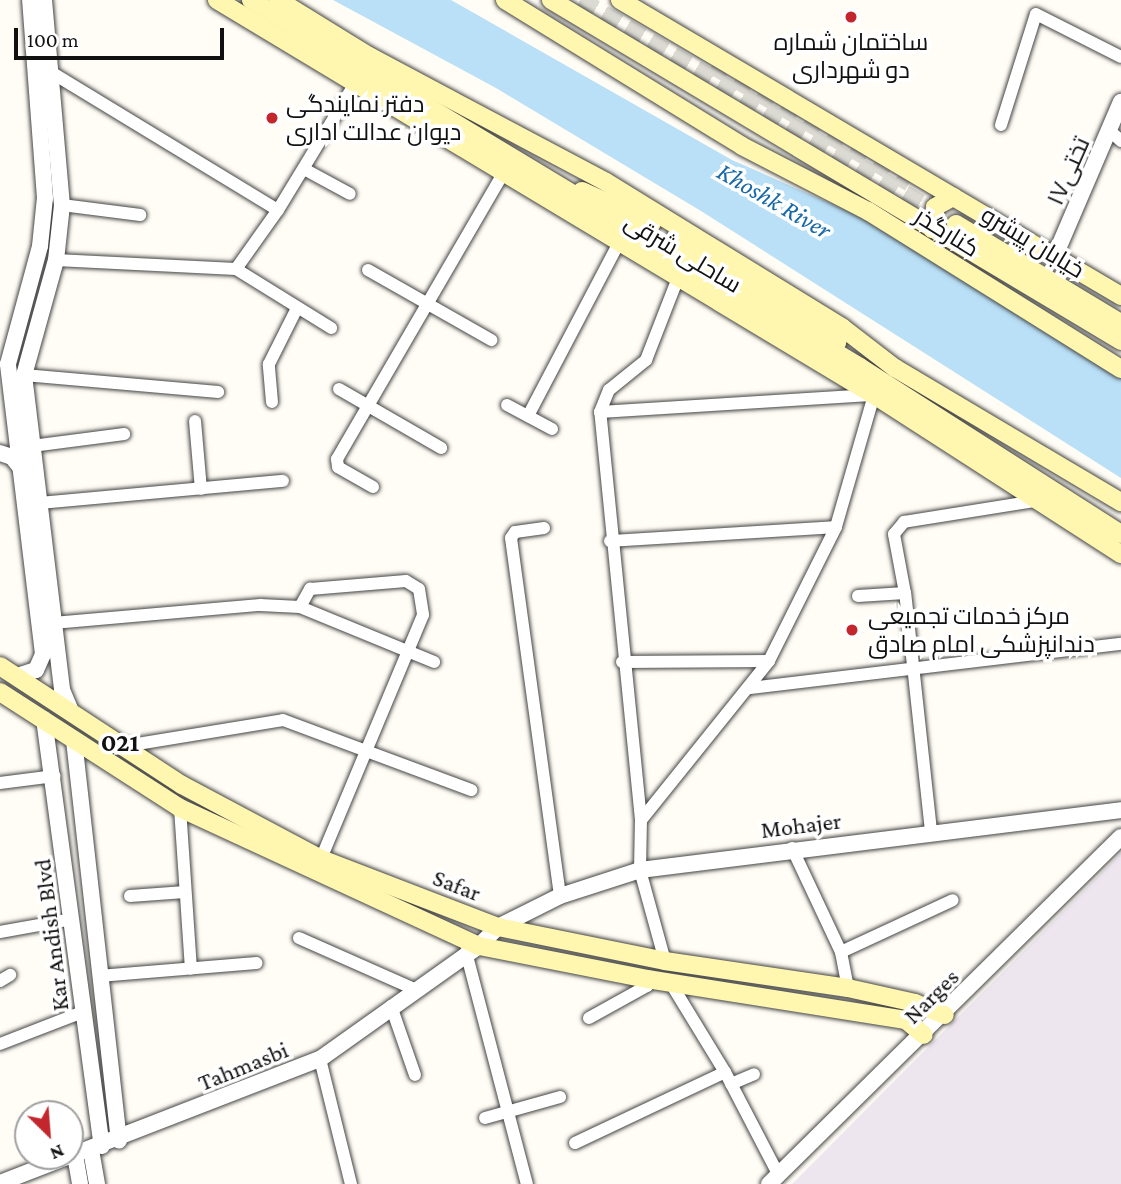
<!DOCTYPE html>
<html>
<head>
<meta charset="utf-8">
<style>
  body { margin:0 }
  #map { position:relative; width:1121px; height:1184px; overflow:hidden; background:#fffdf5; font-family:"Crimson Pro",Cairo,serif }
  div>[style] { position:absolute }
  .industrial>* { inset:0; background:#eee6ef }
  .water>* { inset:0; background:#b9e0f7 }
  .secondary-tunnel>* { height:18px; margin-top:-9px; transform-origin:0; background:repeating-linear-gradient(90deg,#dbdad3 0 18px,transparent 0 27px) }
  .roads { filter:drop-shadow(0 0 2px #444) drop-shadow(0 0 2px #444) }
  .minor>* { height:12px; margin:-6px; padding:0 6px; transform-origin:6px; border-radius:6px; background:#fff }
  .tertiary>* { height:16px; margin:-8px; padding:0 8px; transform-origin:8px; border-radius:8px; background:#fff }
  .secondary>* { height:18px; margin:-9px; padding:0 9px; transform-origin:9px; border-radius:9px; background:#fff6b0 }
  .dots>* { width:19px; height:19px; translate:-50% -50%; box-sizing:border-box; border:4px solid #fff; border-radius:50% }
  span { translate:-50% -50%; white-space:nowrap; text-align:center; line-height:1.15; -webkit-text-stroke:7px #fff; paint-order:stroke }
  .poi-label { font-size:24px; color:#111 }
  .left { translate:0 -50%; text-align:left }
  .street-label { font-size:24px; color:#111 }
  .water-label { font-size:26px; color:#1768a6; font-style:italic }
  .neighbourhood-label { font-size:26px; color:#111; font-weight:700 }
  .north { position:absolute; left:14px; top:1100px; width:70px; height:70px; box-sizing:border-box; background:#fff; border:2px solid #a0a0a0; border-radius:50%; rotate:155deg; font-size:19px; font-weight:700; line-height:28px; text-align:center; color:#111 }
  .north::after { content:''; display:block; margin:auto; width:24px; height:32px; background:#c4262e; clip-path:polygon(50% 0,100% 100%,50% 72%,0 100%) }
  .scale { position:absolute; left:14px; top:28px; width:210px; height:32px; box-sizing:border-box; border:4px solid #111; border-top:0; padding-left:9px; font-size:21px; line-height:24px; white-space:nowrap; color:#111; -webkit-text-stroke:5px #fff; paint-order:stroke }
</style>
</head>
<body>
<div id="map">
  <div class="industrial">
    <div style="clip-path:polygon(1121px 853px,1121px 1184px,792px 1184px)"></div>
  </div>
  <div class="water">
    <div style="clip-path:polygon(333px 0,451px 0,732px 160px,859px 216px,934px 258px,1121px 378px,1121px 478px,701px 211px,496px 88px)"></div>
  </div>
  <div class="secondary-tunnel">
    <div style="left:580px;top:0;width:438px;rotate:30.8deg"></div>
    <div style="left:712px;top:65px;width:230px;rotate:30.8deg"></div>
  </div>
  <div class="roads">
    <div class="minor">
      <div style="left:54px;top:74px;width:262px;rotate:31.3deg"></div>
      <div style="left:1001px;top:125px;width:116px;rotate:-72.5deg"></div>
      <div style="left:1036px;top:14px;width:95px;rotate:26.8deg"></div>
      <div style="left:1110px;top:131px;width:15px;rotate:42deg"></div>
      <div style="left:304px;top:169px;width:52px;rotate:28.5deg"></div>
      <div style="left:62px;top:205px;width:79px;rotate:7.3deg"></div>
      <div style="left:56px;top:260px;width:180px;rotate:2.9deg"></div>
      <div style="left:236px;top:269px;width:72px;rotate:-54.6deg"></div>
      <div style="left:278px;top:210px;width:146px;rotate:-58.7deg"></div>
      <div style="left:236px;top:269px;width:112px;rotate:31.8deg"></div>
      <div style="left:368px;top:270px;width:142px;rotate:29.6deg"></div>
      <div style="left:24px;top:375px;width:195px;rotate:5deg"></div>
      <div style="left:339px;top:389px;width:118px;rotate:30deg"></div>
      <div style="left:272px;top:402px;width:38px;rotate:-95deg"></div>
      <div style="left:269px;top:364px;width:60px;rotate:-63.4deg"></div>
      <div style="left:507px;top:405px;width:51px;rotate:28.1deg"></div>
      <div style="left:600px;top:412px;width:275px;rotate:-3.6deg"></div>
      <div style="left:874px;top:395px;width:137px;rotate:106.1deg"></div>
      <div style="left:836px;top:527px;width:150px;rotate:116.6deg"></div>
      <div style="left:769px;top:661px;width:204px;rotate:128.8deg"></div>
      <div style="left:528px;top:416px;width:195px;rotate:-62.3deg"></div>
      <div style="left:195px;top:421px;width:68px;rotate:85deg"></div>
      <div style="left:32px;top:446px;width:93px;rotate:-7.4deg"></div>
      <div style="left:373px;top:487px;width:40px;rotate:-150.3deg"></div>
      <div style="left:338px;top:467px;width:8px;rotate:-97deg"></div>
      <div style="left:337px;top:459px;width:330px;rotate:-59.8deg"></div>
      <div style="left:40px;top:503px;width:244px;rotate:-5.2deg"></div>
      <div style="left:544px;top:528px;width:29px;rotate:172deg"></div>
      <div style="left:515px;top:532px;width:7px;rotate:124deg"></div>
      <div style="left:511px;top:538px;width:361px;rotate:82.2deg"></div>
      <div style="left:610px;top:541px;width:226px;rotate:-3.5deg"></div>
      <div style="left:858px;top:596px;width:47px;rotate:-3.7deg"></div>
      <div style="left:300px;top:607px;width:21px;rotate:-61deg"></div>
      <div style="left:310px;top:589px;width:96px;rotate:-4.8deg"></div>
      <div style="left:406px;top:581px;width:15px;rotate:32deg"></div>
      <div style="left:419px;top:589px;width:26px;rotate:81deg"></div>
      <div style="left:423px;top:615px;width:264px;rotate:112.7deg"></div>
      <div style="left:53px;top:623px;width:208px;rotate:-5deg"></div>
      <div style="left:260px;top:605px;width:40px;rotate:2.9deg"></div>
      <div style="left:300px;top:607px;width:145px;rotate:22.3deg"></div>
      <div style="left:622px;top:662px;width:147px;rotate:-0.4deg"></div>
      <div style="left:750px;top:688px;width:374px;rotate:-6.8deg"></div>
      <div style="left:119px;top:747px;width:166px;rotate:-9.3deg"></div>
      <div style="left:283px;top:720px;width:201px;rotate:20.4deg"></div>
      <div style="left:0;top:783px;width:55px;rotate:-7.3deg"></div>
      <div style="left:180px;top:808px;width:161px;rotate:86.1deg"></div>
      <div style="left:931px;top:831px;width:239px;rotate:-96.2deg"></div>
      <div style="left:905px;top:593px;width:60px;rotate:-100.6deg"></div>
      <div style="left:894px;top:534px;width:16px;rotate:-50deg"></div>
      <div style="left:904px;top:522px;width:140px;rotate:-9.1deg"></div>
      <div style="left:792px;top:848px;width:115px;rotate:64.8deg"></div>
      <div style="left:841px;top:952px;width:37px;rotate:79deg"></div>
      <div style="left:130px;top:896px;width:55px;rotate:-4.2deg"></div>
      <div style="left:0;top:932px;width:73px;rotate:-10.2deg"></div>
      <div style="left:299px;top:938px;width:126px;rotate:23.9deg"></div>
      <div style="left:466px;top:952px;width:240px;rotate:75.3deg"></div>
      <div style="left:841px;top:952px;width:123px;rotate:-24.9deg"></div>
      <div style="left:665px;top:961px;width:94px;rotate:-105.4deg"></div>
      <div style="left:640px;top:870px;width:50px;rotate:-88.9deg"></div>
      <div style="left:641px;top:820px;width:410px;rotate:-95.7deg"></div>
      <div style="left:600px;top:412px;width:24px;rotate:-68deg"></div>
      <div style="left:609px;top:390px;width:48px;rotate:-39deg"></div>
      <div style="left:646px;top:360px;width:88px;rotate:-68.7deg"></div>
      <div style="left:99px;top:976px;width:158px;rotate:-4.7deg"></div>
      <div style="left:0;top:981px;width:12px;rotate:-31deg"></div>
      <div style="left:670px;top:982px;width:105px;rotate:58.6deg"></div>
      <div style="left:725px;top:1072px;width:115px;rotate:62.5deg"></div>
      <div style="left:391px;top:1006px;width:73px;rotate:70.8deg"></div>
      <div style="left:589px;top:1018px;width:66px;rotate:-28.9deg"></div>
      <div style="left:647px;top:986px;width:7px;rotate:-90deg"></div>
      <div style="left:0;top:1044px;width:89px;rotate:-21.1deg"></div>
      <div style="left:320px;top:1059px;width:129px;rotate:76.1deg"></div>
      <div style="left:731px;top:1084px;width:25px;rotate:-23deg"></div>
      <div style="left:485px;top:1118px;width:78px;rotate:-15.6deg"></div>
      <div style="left:575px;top:1143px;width:166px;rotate:-25.3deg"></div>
    </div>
    <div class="tertiary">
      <div style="left:44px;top:0;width:206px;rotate:85deg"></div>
      <div style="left:62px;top:205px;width:55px;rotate:96.2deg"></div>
      <div style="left:56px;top:260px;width:119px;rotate:105.5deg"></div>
      <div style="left:24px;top:375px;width:317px;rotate:83.1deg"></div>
      <div style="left:62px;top:690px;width:25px;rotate:67deg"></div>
      <div style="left:1054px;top:258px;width:170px;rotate:-66.8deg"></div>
      <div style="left:0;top:453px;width:13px;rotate:18deg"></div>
      <div style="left:12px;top:457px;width:14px;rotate:51deg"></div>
      <div style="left:17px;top:676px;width:20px;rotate:-18deg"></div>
      <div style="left:36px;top:670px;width:17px;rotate:-66deg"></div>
      <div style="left:43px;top:654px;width:292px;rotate:-96.9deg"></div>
      <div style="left:8px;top:364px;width:122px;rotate:-74.8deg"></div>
      <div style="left:40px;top:246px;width:48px;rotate:-84.1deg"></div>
      <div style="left:45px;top:198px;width:199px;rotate:-94.3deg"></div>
      <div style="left:44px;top:719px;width:431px;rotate:82.3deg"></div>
      <div style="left:74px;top:740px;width:403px;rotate:83.6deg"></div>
      <div style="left:91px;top:1150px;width:35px;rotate:80deg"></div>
      <div style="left:75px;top:1155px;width:29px;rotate:80deg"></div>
      <div style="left:0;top:1183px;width:343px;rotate:-21.2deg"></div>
      <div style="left:320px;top:1059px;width:195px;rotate:-35.4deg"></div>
      <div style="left:479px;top:946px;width:27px;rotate:-45deg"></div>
      <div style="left:498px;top:927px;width:69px;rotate:-26.6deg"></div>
      <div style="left:560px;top:896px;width:84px;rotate:-18deg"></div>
      <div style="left:640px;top:870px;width:485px;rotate:-7.1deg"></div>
      <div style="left:769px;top:1184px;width:494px;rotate:-44.6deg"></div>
    </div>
    <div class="secondary">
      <div style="left:217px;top:0;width:767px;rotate:31.02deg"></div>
      <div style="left:874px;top:395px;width:294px;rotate:32.8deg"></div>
      <div style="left:251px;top:0;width:711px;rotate:31.07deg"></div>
      <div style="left:860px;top:367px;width:310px;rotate:32.6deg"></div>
      <div style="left:278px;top:0;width:107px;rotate:31.6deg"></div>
      <div style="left:369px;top:56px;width:268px;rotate:28deg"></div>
      <div style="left:606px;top:182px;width:278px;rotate:31.6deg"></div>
      <div style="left:843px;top:328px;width:66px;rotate:37.6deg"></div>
      <div style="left:895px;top:368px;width:263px;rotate:30.7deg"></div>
      <div style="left:505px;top:0;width:278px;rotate:31.6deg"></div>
      <div style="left:742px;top:146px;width:142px;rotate:27.3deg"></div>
      <div style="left:868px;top:211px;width:298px;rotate:32deg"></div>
      <div style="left:551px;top:0;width:664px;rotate:30.89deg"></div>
      <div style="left:620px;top:0;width:582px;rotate:30.58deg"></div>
      <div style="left:582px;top:191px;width:77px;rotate:24.6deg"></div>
      <div style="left:956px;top:224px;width:192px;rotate:31deg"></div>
      <div style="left:932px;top:229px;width:22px;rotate:-82deg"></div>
      <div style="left:935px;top:207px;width:21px;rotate:-29deg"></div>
      <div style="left:676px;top:238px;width:192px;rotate:32.9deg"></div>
      <div style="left:0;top:666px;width:217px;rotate:33.2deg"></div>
      <div style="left:182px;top:785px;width:157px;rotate:28deg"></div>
      <div style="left:321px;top:859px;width:190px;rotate:21deg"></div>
      <div style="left:498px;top:927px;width:170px;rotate:11.5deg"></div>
      <div style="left:665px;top:961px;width:185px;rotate:8.4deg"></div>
      <div style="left:848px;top:988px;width:69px;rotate:12.6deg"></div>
      <div style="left:915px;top:1003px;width:32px;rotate:22deg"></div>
      <div style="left:0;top:692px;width:214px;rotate:32.8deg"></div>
      <div style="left:180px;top:808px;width:329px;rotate:24.8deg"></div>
      <div style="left:479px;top:946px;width:171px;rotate:11.1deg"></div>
      <div style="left:647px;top:979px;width:262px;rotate:9deg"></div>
      <div style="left:906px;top:1020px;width:23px;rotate:40deg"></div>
    </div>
  </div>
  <div class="dots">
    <div style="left:851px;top:17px;background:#c4262e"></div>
    <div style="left:272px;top:118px;background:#c4262e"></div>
    <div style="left:852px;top:630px;background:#c4262e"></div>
  </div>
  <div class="poi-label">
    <span style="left:851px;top:56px">ساختمان شماره<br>دو شهرداری</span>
    <span class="left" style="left:286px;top:118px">دفتر نمایندگی<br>دیوان عدالت اداری</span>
    <span class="left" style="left:868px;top:630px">مرکز خدمات تجمیعی<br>دندانپزشکی امام صادق</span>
  </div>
  <div class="street-label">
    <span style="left:1068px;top:171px;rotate:-66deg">تختی۱۷</span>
    <span style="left:947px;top:232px;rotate:32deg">کنارگذر</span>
    <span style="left:1033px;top:242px;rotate:31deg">خیابان پیشرو</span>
    <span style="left:683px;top:253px;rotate:31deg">ساحلی شرقی</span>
    <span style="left:801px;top:825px;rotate:-7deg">Mohajer</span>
    <span style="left:457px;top:885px;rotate:21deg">Safar</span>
    <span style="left:51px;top:935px;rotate:-97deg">Kar Andish Blvd</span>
    <span style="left:931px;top:996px;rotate:-45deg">Narges</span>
    <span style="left:243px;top:1066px;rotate:-22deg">Tahmasbi</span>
  </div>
  <div class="water-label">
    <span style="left:774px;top:201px;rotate:30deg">Khoshk River</span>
  </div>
  <div class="neighbourhood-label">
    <span style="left:120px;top:743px">021</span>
  </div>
  <div class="north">N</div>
  <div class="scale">100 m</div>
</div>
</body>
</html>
